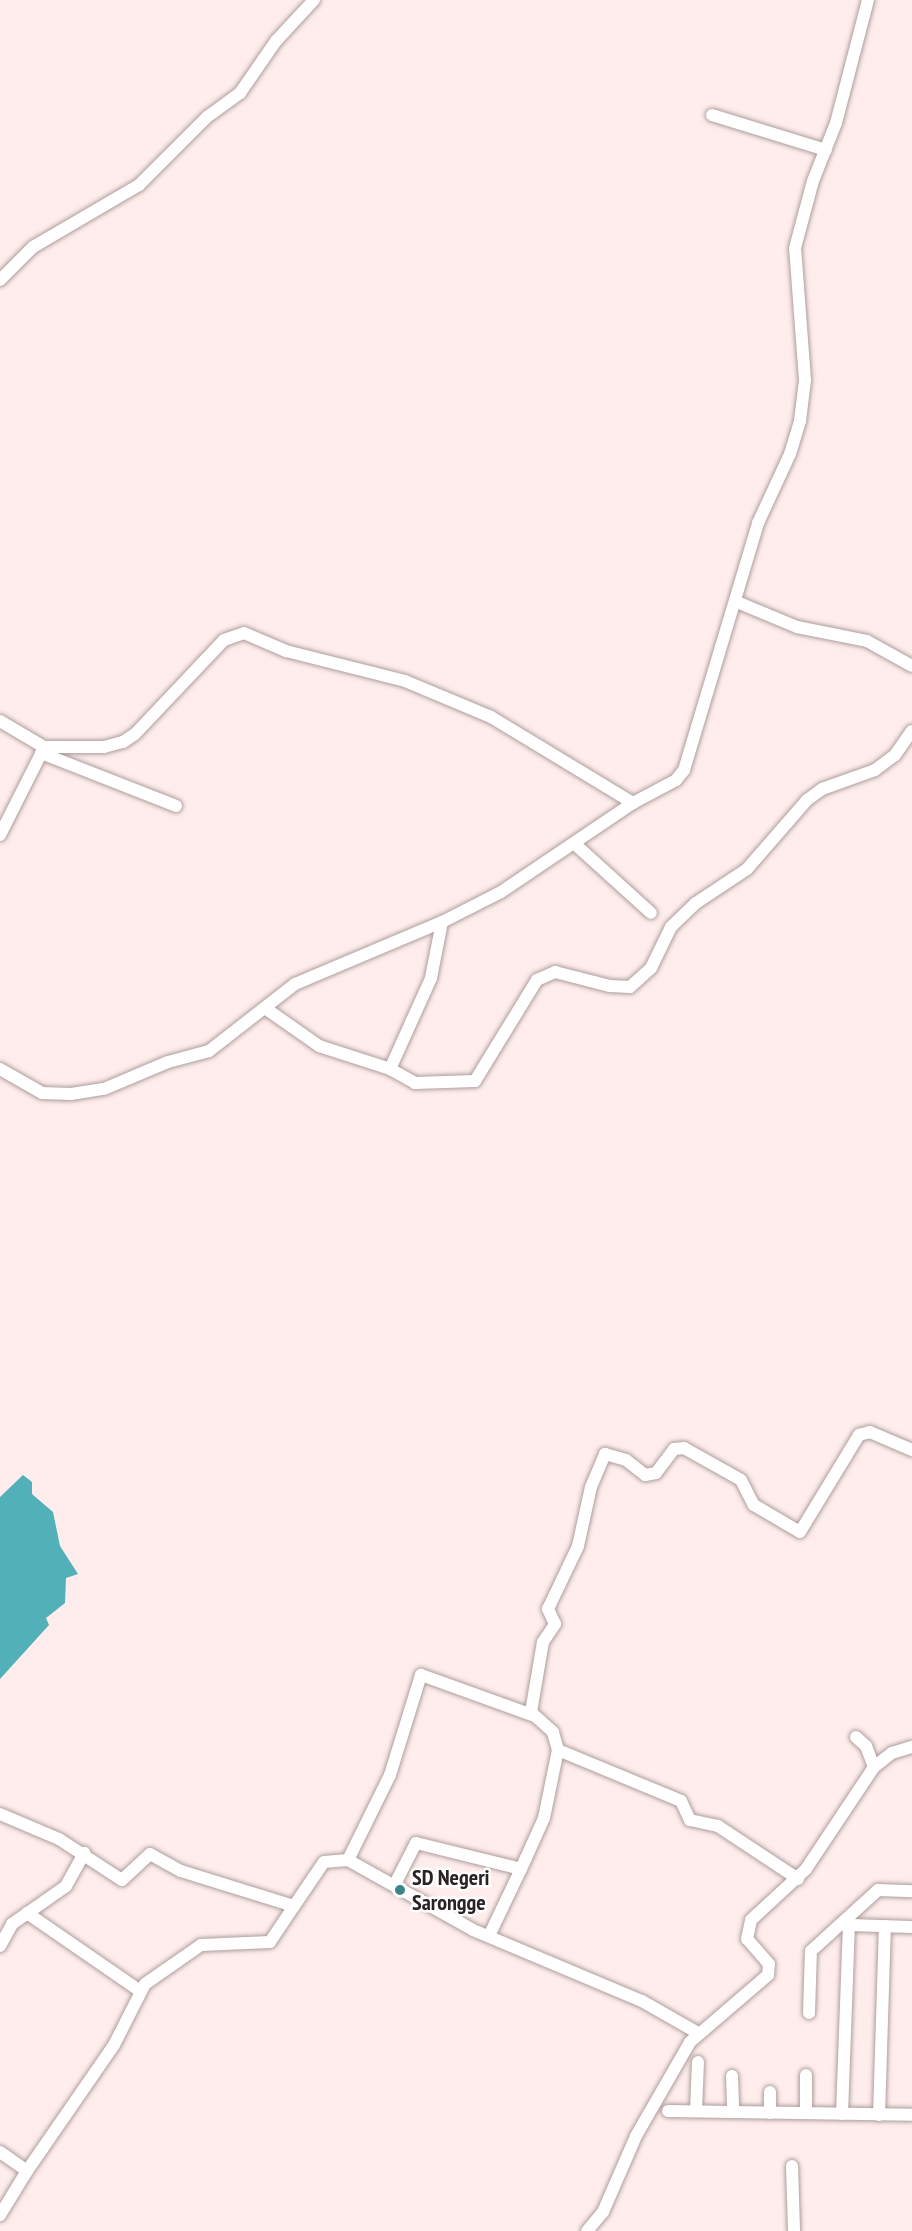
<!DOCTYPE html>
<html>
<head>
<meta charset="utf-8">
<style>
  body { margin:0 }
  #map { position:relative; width:912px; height:2231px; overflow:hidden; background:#feedec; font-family:"PT Sans Narrow",sans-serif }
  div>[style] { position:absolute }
  .water>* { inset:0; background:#52b0b8 }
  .roads { filter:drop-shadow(0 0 2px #ad9e9d) drop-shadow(0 0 2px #ad9e9d) }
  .minor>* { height:12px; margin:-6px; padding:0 6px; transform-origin:6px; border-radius:6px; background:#fff }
  .dots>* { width:16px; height:16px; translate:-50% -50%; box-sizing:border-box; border:3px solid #fff; border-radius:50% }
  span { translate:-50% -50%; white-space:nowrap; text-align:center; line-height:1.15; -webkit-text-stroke:5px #fff; paint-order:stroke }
  .poi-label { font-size:22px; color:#282222; font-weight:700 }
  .left { translate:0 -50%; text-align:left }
</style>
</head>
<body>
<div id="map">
  <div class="water">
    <div style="clip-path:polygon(23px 1475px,32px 1482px,32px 1494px,53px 1512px,60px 1546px,78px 1574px,66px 1578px,65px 1603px,46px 1618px,49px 1625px,0 1679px,0 1497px)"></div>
  </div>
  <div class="roads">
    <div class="minor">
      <div style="left:712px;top:115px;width:119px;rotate:17.1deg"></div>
      <div style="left:0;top:280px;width:47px;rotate:-45deg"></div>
      <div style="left:33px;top:247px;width:123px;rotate:-30.3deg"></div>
      <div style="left:139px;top:185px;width:96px;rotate:-45deg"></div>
      <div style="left:207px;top:117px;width:41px;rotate:-36deg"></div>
      <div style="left:240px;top:93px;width:63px;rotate:-55.3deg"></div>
      <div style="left:276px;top:41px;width:56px;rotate:-47.2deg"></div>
      <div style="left:737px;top:602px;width:65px;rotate:22.6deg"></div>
      <div style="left:797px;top:627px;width:71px;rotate:11.3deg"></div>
      <div style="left:867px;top:641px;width:51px;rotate:29.1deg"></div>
      <div style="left:0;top:721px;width:51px;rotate:30.6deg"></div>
      <div style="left:44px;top:747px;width:60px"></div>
      <div style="left:104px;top:747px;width:20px;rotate:-15deg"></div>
      <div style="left:123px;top:742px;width:14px;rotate:-34deg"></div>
      <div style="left:135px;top:734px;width:129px;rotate:-46.6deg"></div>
      <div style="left:224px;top:640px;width:21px;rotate:-19deg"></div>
      <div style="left:244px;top:633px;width:46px;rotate:23.2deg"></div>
      <div style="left:286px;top:651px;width:123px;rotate:14.1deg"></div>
      <div style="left:405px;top:681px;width:93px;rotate:22.7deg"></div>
      <div style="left:491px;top:717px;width:166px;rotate:31.2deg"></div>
      <div style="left:41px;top:753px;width:145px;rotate:21.4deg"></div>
      <div style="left:0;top:835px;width:97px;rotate:-63.2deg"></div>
      <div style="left:576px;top:845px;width:101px;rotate:42.2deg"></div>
      <div style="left:265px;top:1008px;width:66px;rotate:35.1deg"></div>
      <div style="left:319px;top:1046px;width:75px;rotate:17.9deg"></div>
      <div style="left:390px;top:1069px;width:29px;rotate:29deg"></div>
      <div style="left:415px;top:1083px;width:60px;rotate:-1.9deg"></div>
      <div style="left:475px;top:1081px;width:119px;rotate:-58.5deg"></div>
      <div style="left:537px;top:980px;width:20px;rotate:-24deg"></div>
      <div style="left:555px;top:972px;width:57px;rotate:14.3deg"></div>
      <div style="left:610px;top:986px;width:20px;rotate:3deg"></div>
      <div style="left:630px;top:987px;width:28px;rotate:-42deg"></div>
      <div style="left:651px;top:968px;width:46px;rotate:-64deg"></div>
      <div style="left:671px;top:927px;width:35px;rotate:-44deg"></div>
      <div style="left:696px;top:903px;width:61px;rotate:-33.7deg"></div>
      <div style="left:747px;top:869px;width:91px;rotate:-49deg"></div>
      <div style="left:807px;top:800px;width:19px;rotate:-36deg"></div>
      <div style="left:822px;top:789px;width:56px;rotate:-19.7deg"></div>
      <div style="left:875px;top:770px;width:25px;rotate:-37deg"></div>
      <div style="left:895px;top:755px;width:29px;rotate:-55deg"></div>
      <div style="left:0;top:1069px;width:48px;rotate:29.7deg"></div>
      <div style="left:42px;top:1093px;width:29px;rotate:2deg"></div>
      <div style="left:71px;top:1094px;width:33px;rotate:-9deg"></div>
      <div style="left:104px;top:1089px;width:69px;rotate:-22.9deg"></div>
      <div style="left:168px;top:1062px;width:42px;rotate:-15deg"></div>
      <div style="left:209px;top:1051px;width:109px;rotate:-37.9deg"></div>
      <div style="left:295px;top:984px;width:160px;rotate:-22.9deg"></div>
      <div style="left:442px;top:922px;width:66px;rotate:-27deg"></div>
      <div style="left:501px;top:892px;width:159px;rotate:-34deg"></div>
      <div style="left:633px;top:803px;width:49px;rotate:-28.1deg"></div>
      <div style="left:676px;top:780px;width:13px;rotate:-51deg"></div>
      <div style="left:684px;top:770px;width:258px;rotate:-73.3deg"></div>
      <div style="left:758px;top:523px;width:76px;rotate:-65.1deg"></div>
      <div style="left:790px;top:454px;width:34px;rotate:-73deg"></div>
      <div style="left:800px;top:421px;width:41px;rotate:-83deg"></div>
      <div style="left:805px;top:380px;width:132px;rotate:-94.3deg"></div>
      <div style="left:795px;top:248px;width:69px;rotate:-75deg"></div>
      <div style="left:813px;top:181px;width:62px;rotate:-68.4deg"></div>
      <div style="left:836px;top:123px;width:127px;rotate:-75.4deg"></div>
      <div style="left:390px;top:1069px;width:100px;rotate:-65.7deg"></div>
      <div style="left:431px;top:978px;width:57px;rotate:-78.9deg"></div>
      <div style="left:856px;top:1737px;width:13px;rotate:42deg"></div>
      <div style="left:866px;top:1746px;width:22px;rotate:69deg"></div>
      <div style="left:558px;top:1750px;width:133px;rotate:22.5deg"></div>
      <div style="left:681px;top:1801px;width:21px;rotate:65deg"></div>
      <div style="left:690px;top:1820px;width:29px;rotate:12deg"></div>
      <div style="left:718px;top:1826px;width:96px;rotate:33.5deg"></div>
      <div style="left:0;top:1814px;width:64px;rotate:23deg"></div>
      <div style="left:59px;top:1839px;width:75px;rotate:33.1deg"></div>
      <div style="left:122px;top:1880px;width:38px;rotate:-43deg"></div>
      <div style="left:150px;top:1854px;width:35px;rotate:29deg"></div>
      <div style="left:181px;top:1871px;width:118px;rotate:17.2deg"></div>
      <div style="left:294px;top:1906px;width:53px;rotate:-55.7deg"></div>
      <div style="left:324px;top:1862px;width:24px;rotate:-5deg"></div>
      <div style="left:348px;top:1860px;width:143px;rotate:29.2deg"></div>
      <div style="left:473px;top:1930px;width:183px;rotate:22.8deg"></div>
      <div style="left:642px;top:2001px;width:64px;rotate:29.7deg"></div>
      <div style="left:348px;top:1860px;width:95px;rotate:-63.7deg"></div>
      <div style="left:390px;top:1775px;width:105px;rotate:-72.8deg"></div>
      <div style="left:421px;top:1675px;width:118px;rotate:19.8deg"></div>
      <div style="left:395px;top:1884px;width:46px;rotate:-62.9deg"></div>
      <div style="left:416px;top:1843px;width:108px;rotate:13.9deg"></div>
      <div style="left:521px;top:1869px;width:12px;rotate:-66deg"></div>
      <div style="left:526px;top:1858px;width:44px;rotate:-65.8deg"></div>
      <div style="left:544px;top:1818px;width:69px;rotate:-78.4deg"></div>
      <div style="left:558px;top:1750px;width:19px;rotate:-106deg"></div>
      <div style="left:553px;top:1732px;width:30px;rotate:-138deg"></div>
      <div style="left:531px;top:1712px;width:71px;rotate:-80.3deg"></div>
      <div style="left:543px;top:1642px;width:22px;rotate:-56deg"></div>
      <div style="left:555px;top:1624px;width:17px;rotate:-115deg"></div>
      <div style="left:548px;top:1609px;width:70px;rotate:-64.5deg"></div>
      <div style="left:578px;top:1546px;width:60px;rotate:-77.6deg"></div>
      <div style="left:591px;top:1487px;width:36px;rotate:-67deg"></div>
      <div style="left:605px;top:1454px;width:22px;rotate:16deg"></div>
      <div style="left:626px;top:1460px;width:24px;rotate:38deg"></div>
      <div style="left:645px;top:1475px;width:11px;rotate:-10deg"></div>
      <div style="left:656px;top:1473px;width:30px;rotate:-53deg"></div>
      <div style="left:674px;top:1449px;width:10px;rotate:-6deg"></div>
      <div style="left:684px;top:1448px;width:65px;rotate:29.3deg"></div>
      <div style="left:741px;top:1480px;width:28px;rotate:63deg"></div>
      <div style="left:754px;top:1505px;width:53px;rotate:30.4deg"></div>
      <div style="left:800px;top:1532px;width:114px;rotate:-58.7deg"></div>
      <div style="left:859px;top:1435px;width:11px;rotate:-15deg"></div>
      <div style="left:870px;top:1432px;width:46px;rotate:23.2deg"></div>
      <div style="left:27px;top:1913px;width:137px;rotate:34.6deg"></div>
      <div style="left:489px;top:1936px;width:74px;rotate:-64.5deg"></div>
      <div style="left:0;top:1946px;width:25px;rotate:-61deg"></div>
      <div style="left:12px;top:1924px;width:66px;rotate:-35.1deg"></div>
      <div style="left:66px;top:1886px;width:38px;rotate:-61deg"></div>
      <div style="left:809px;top:2013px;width:62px;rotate:-88.2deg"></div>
      <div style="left:811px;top:1951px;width:91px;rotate:-42.3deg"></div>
      <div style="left:878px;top:1890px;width:34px;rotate:2deg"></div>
      <div style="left:806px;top:2075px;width:38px;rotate:90deg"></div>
      <div style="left:732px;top:2076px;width:36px;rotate:88deg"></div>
      <div style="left:668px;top:2111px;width:244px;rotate:0.9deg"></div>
      <div style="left:696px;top:2111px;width:49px;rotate:-87.7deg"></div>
      <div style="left:770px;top:2113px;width:21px;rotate:-90deg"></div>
      <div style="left:842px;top:2114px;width:189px;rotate:-87.9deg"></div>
      <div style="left:849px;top:1925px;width:63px;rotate:1.8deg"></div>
      <div style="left:879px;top:2115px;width:189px;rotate:-88.2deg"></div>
      <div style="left:0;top:2152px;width:33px;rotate:35deg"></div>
      <div style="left:27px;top:2171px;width:52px;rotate:121.5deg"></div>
      <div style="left:792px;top:2166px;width:65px;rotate:88.2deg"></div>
      <div style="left:27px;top:2171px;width:153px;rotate:-55.4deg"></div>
      <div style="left:114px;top:2045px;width:68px;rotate:-63.1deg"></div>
      <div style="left:145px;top:1984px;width:68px;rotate:-34.9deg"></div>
      <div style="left:201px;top:1945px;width:69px;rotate:-2.5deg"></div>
      <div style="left:270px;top:1942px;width:43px;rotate:-56.3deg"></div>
      <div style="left:587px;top:2231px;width:25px;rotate:-50deg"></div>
      <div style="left:603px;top:2212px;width:83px;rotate:-66.5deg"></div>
      <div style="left:636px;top:2136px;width:108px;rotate:-60.1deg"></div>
      <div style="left:690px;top:2042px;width:103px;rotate:-40.7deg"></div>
      <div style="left:768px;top:1975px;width:11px;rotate:-85deg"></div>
      <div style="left:769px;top:1964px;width:33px;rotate:-131deg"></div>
      <div style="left:747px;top:1939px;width:19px;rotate:-78deg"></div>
      <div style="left:751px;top:1920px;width:75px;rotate:-42.8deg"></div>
      <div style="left:806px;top:1869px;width:123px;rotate:-56.3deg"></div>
      <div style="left:874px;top:1767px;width:23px;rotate:-38deg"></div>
      <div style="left:892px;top:1753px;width:21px;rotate:-17deg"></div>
    </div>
  </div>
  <div class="dots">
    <div style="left:400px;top:1890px;background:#3c848a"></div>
  </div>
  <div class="poi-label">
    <span class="left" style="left:412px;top:1890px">SD Negeri<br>Sarongge</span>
  </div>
</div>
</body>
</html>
